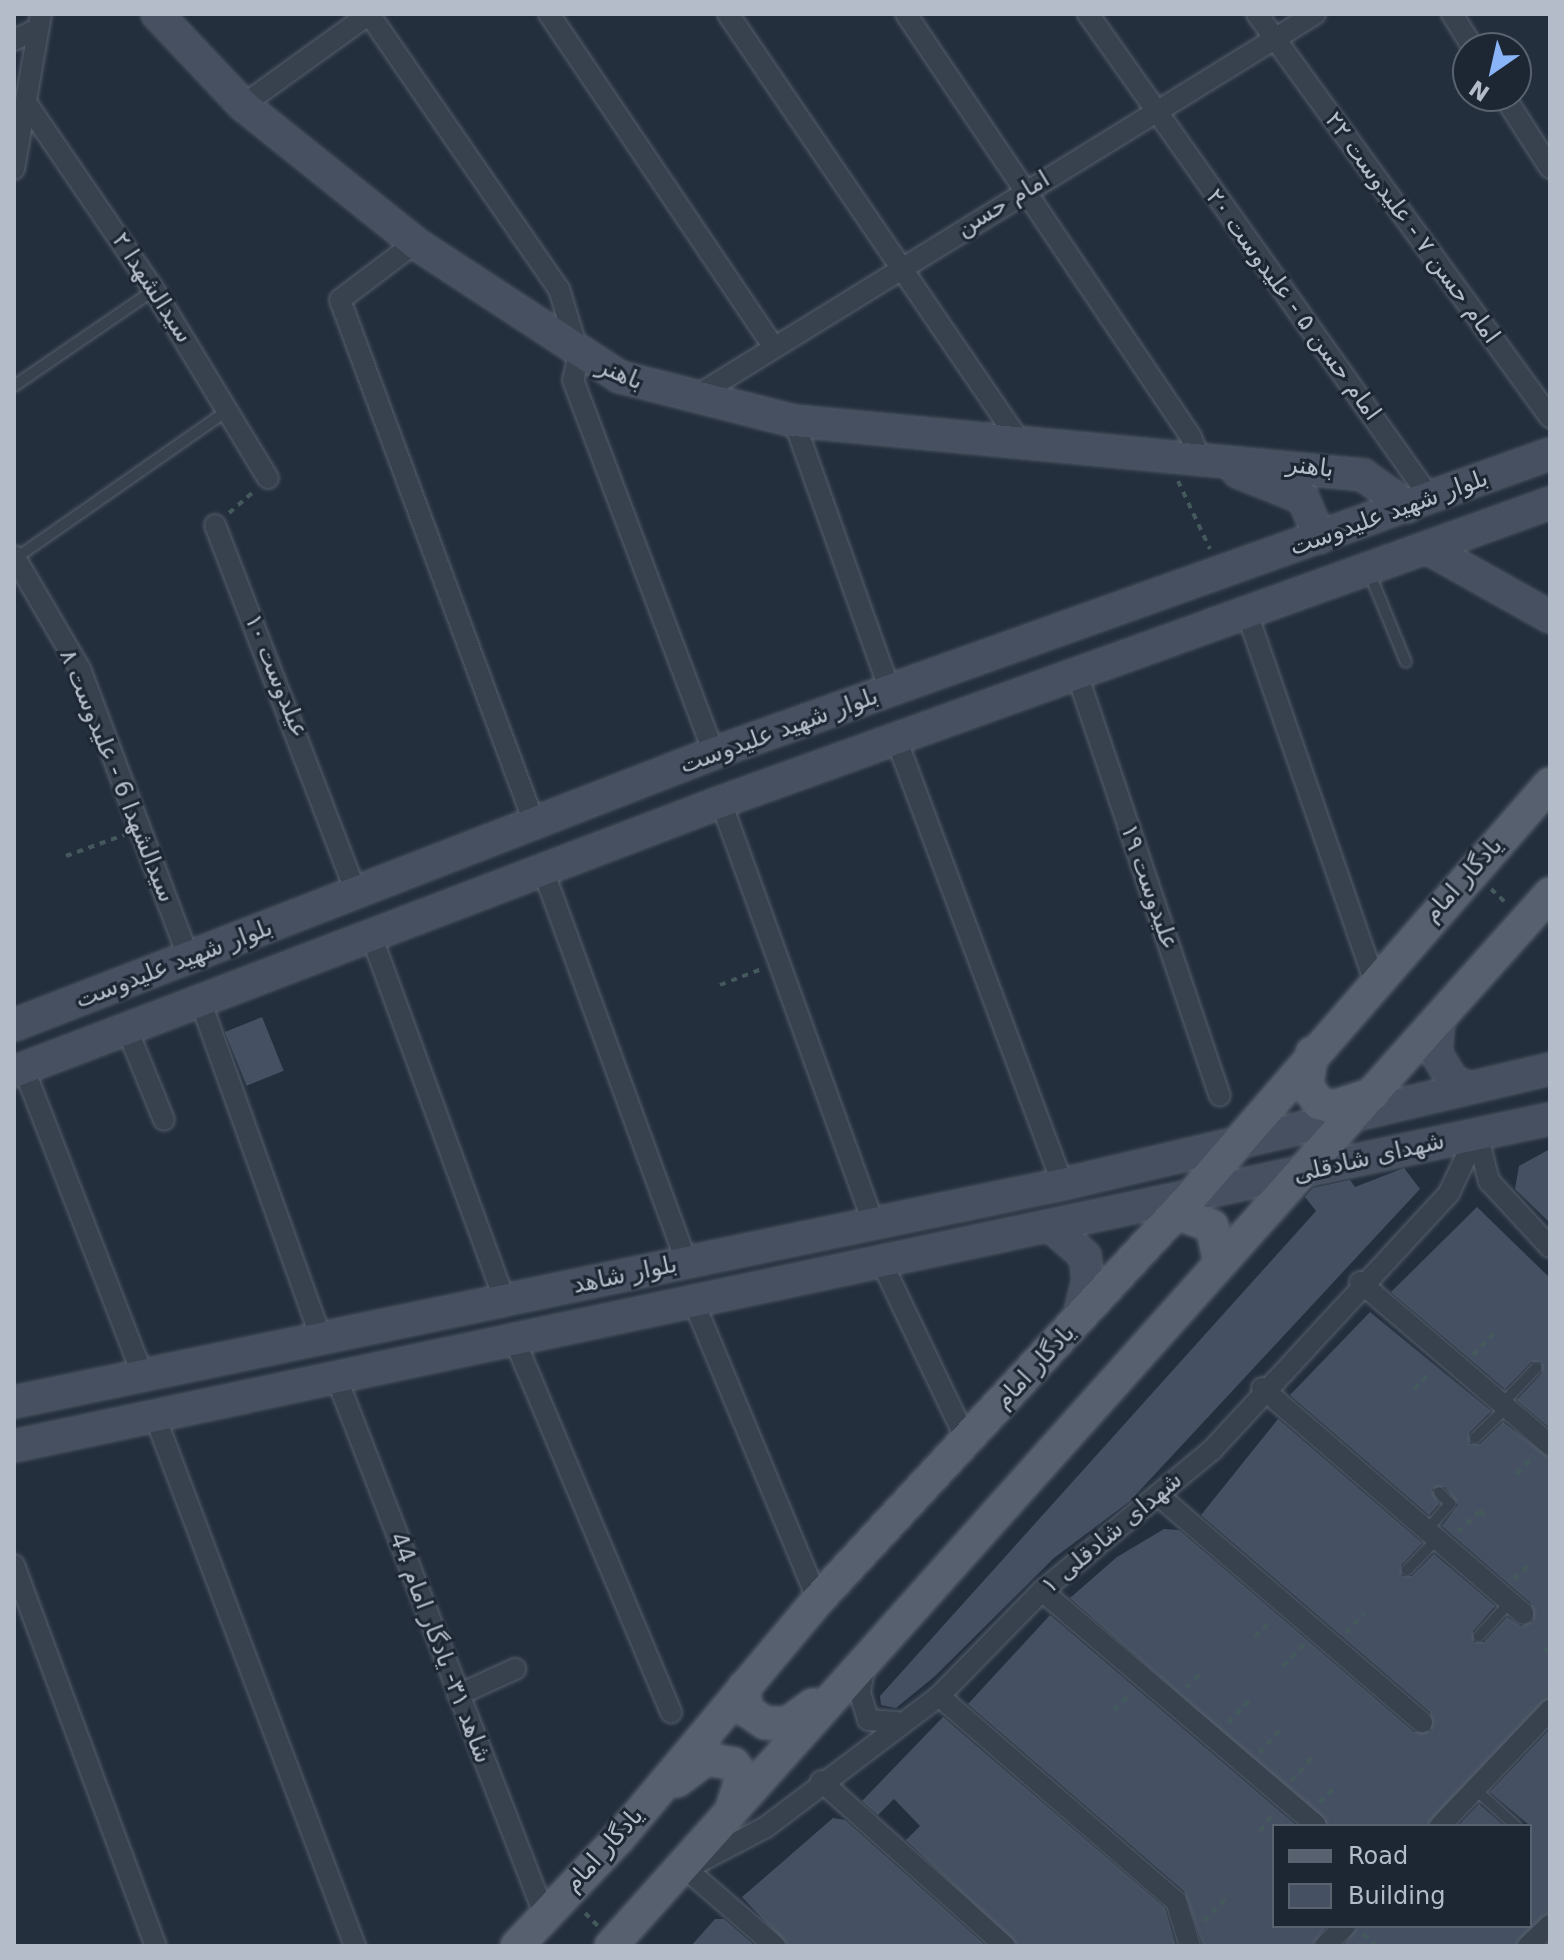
<!DOCTYPE html>
<html>
<head>
<meta charset="utf-8">
<style>
  body { margin:0 }
  #map { position:relative; width:1564px; height:1960px; overflow:hidden; background:#242f3e; font-family:"DejaVu Sans","Noto Naskh Arabic",sans-serif }
  div>[style] { position:absolute }
  .building>* { inset:0; background:#455162; transform-origin:0 0 }
  .path>* { height:4px; margin-top:-2px; transform-origin:0; background:repeating-linear-gradient(90deg,#44595c 0 6px,transparent 0 12px) }
  .roads { filter:drop-shadow(0 0 2px #565f6c) drop-shadow(0 0 2px #565f6c) }
  .lane>* { height:10px; margin:-5px; padding:0 5px; transform-origin:5px; border-radius:5px; background:#38414e }
  .street>* { height:20px; margin:-10px; padding:0 10px; transform-origin:10px; border-radius:10px; background:#38414e }
  .secondary>* { height:30px; margin:-15px; padding:0 15px; transform-origin:15px; border-radius:15px; background:#465061 }
  .primary>* { height:32px; margin:-16px; padding:0 16px; transform-origin:16px; border-radius:16px; background:#56606e }
  span { translate:-50% -50%; white-space:nowrap; text-align:center; line-height:1.15; -webkit-text-stroke:6px #1d2633; paint-order:stroke }
  .street-label { font-size:24px; color:#b4bcc9 }
  .frame { position:absolute; inset:0; border:16px solid #b4bcc9; pointer-events:none }
  .legend { position:absolute; left:1272px; top:1824px; width:260px; height:104px; box-sizing:border-box; background:#1d2633; border:2px solid #59626f; margin:0; padding:10px 14px; list-style:none; font-size:24px; color:#b4bcc9 }
  .legend li { display:flex; align-items:center; gap:16px; height:40px }
  .legend b { width:40px; border:2px solid #59626f }
  .north { position:absolute; left:1452px; top:32px; width:80px; height:80px; box-sizing:border-box; background:#1d2633; border:2px solid #59626f; border-radius:50%; rotate:214deg; font-size:22px; font-weight:700; line-height:32px; text-align:center; color:#b4bcc9 }
  .north::after { content:''; display:block; margin:auto; width:28px; height:36px; background:#8ab4f8; clip-path:polygon(50% 0,100% 100%,50% 72%,0 100%) }
</style>
</head>
<body>
<div id="map">
  <div class="building">
    <div style="left:262px;top:1017px;width:58px;height:40px;rotate:68deg"></div>
    <div style="clip-path:polygon(1550px 1149px,1550px 1223px,1515px 1189px,1519px 1166px)"></div>
    <div style="clip-path:polygon(1404px 1168px,1420px 1189px,1130px 1501px,1054px 1558px,934px 1677px,896px 1708px,881px 1705px,880px 1696px,1316px 1211px,1305px 1197px,1313px 1188px,1350px 1180px,1355px 1187px)"></div>
    <div style="clip-path:polygon(1477px 1207px,1550px 1278px,1550px 1428px,1517px 1400px,1542px 1373px,1541px 1362px,1531px 1362px,1505px 1389px,1391px 1292px)"></div>
    <div style="clip-path:polygon(1370px 1312px,1491px 1411px,1469px 1433px,1470px 1444px,1480px 1444px,1503px 1422px,1550px 1458px,1550px 1697px,1427px 1826px,1329px 1826px,1070px 1598px,1117px 1557px,1164px 1529px,1179px 1530px,1414px 1732px,1431px 1731px,1430px 1712px,1201px 1515px,1278px 1419px,1422px 1543px,1401px 1565px,1402px 1576px,1412px 1576px,1434px 1554px,1495px 1606px,1473px 1631px,1474px 1642px,1484px 1642px,1507px 1617px,1521px 1626px,1533px 1621px,1531px 1603px,1442px 1526px,1458px 1505px,1445px 1487px,1432px 1489px,1439px 1504px,1429px 1515px,1290px 1395px)"></div>
    <div style="clip-path:polygon(1050px 1615px,1297px 1826px,1274px 1826px,1274px 1926px,1327px 1926px,1312px 1946px,1203px 1946px,1184px 1891px,968px 1704px)"></div>
    <div style="clip-path:polygon(943px 1717px,1165px 1908px,1176px 1946px,1018px 1946px,906px 1840px,920px 1826px,894px 1799px,878px 1815px,862px 1801px)"></div>
    <div style="clip-path:polygon(1550px 1729px,1550px 1912px,1515px 1946px,1343px 1946px,1358px 1926px,1530px 1926px,1530px 1826px,1490px 1792px)"></div>
    <div style="clip-path:polygon(1479px 1804px,1504px 1826px,1458px 1826px)"></div>
    <div style="clip-path:polygon(833px 1818px,845px 1820px,986px 1946px,788px 1946px,742px 1897px)"></div>
    <div style="clip-path:polygon(715px 1919px,724px 1919px,755px 1946px,691px 1946px)"></div>
  </div>
  <div class="path">
    <div style="left:1178px;top:481px;width:75px;rotate:64.8deg"></div>
    <div style="left:229px;top:513px;width:35px;rotate:-41deg"></div>
    <div style="left:66px;top:856px;width:62px;rotate:-19.9deg"></div>
    <div style="left:1491px;top:889px;width:23px;rotate:43deg"></div>
    <div style="left:720px;top:985px;width:45px;rotate:-20.9deg"></div>
    <div style="left:1473px;top:1355px;width:30px;rotate:-46deg"></div>
    <div style="left:1414px;top:1389px;width:25px;rotate:-45deg"></div>
    <div style="left:1517px;top:1474px;width:25px;rotate:-47deg"></div>
    <div style="left:1458px;top:1532px;width:30px;rotate:-44deg"></div>
    <div style="left:1480px;top:1511px;width:11px;rotate:45deg"></div>
    <div style="left:1514px;top:1579px;width:21px;rotate:-43deg"></div>
    <div style="left:1346px;top:1633px;width:26px;rotate:-47deg"></div>
    <div style="left:1255px;top:1637px;width:25px;rotate:-45deg"></div>
    <div style="left:1544px;top:1648px;width:8px;rotate:40deg"></div>
    <div style="left:1283px;top:1666px;width:30px;rotate:-46deg"></div>
    <div style="left:1186px;top:1688px;width:25px;rotate:-45deg"></div>
    <div style="left:1114px;top:1710px;width:25px;rotate:-45deg"></div>
    <div style="left:1228px;top:1723px;width:33px;rotate:-46deg"></div>
    <div style="left:1259px;top:1753px;width:34px;rotate:-47deg"></div>
    <div style="left:1291px;top:1781px;width:30px;rotate:-48deg"></div>
    <div style="left:1320px;top:1802px;width:25px;rotate:-45deg"></div>
    <div style="left:1260px;top:1831px;width:22px;rotate:-51deg"></div>
    <div style="left:585px;top:1913px;width:18px;rotate:45deg"></div>
    <div style="left:1204px;top:1921px;width:37px;rotate:-46deg"></div>
    <div style="left:1363px;top:1934px;width:18px;rotate:43deg"></div>
  </div>
  <div class="roads">
    <div class="lane">
      <div style="left:14px;top:386px;width:170px;rotate:-34.4deg"></div>
      <div style="left:16px;top:558px;width:259px;rotate:-34.9deg"></div>
      <div style="left:1369px;top:572px;width:97px;rotate:67.7deg"></div>
      <div style="left:1502px;top:1404px;width:50px;rotate:-46.6deg"></div>
      <div style="left:1475px;top:1438px;width:43px;rotate:-44.1deg"></div>
      <div style="left:1427px;top:1530px;width:35px;rotate:-49deg"></div>
      <div style="left:1450px;top:1504px;width:16px;rotate:-133deg"></div>
      <div style="left:1407px;top:1570px;width:43px;rotate:-45.9deg"></div>
      <div style="left:1479px;top:1636px;width:46px;rotate:-47.6deg"></div>
      <div style="left:1475px;top:1789px;width:55px;rotate:42.1deg"></div>
    </div>
    <div class="street">
      <div style="left:369px;top:14px;width:334px;rotate:55.4deg"></div>
      <div style="left:559px;top:289px;width:69px;rotate:73.1deg"></div>
      <div style="left:579px;top:355px;width:26px;rotate:103deg"></div>
      <div style="left:573px;top:380px;width:399px;rotate:69.3deg"></div>
      <div style="left:549px;top:14px;width:398px;rotate:56deg"></div>
      <div style="left:728px;top:14px;width:522px;rotate:55.7deg"></div>
      <div style="left:906px;top:14px;width:510px;rotate:56.03deg"></div>
      <div style="left:1191px;top:437px;width:28px;rotate:69deg"></div>
      <div style="left:1088px;top:14px;width:594px;rotate:54.73deg"></div>
      <div style="left:1257px;top:14px;width:499px;rotate:54deg"></div>
      <div style="left:1452px;top:14px;width:40px;rotate:58deg"></div>
      <div style="left:14px;top:40px;width:26px;rotate:-25deg"></div>
      <div style="left:1504px;top:96px;width:85px;rotate:57.4deg"></div>
      <div style="left:27px;top:104px;width:225px;rotate:55.7deg"></div>
      <div style="left:154px;top:290px;width:220px;rotate:58.8deg"></div>
      <div style="left:243px;top:105px;width:155px;rotate:-35.8deg"></div>
      <div style="left:14px;top:169px;width:157px;rotate:-80.1deg"></div>
      <div style="left:415px;top:243px;width:94px;rotate:142.8deg"></div>
      <div style="left:340px;top:300px;width:560px;rotate:69.62deg"></div>
      <div style="left:693px;top:398px;width:731px;rotate:-31.69deg"></div>
      <div style="left:794px;top:421px;width:286px;rotate:70.4deg"></div>
      <div style="left:215px;top:525px;width:395px;rotate:69deg"></div>
      <div style="left:14px;top:556px;width:131px;rotate:59.7deg"></div>
      <div style="left:80px;top:669px;width:310px;rotate:69.4deg"></div>
      <div style="left:1248px;top:616px;width:384px;rotate:70.9deg"></div>
      <div style="left:1078px;top:677px;width:442px;rotate:71.3deg"></div>
      <div style="left:897px;top:741px;width:473px;rotate:69.5deg"></div>
      <div style="left:721px;top:802px;width:446px;rotate:70.1deg"></div>
      <div style="left:543px;top:870px;width:416px;rotate:69.9deg"></div>
      <div style="left:371px;top:935px;width:390px;rotate:69.9deg"></div>
      <div style="left:200px;top:1000px;width:362px;rotate:70.3deg"></div>
      <div style="left:127px;top:1029px;width:98px;rotate:67.9deg"></div>
      <div style="left:24px;top:1069px;width:329px;rotate:68.8deg"></div>
      <div style="left:1477px;top:1134px;width:49px;rotate:75.7deg"></div>
      <div style="left:1489px;top:1181px;width:90px;rotate:47.3deg"></div>
      <div style="left:882px;top:1263px;width:197px;rotate:64.5deg"></div>
      <div style="left:1360px;top:1282px;width:250px;rotate:40.6deg"></div>
      <div style="left:695px;top:1305px;width:320px;rotate:67.4deg"></div>
      <div style="left:515px;top:1341px;width:403px;rotate:67.2deg"></div>
      <div style="left:337px;top:1379px;width:576px;rotate:68.83deg"></div>
      <div style="left:1262px;top:1388px;width:345px;rotate:40.8deg"></div>
      <div style="left:154px;top:1414px;width:569px;rotate:69.3deg"></div>
      <div style="left:1159px;top:1496px;width:347px;rotate:40.7deg"></div>
      <div style="left:14px;top:1565px;width:407px;rotate:69.6deg"></div>
      <div style="left:1042px;top:1591px;width:360px;rotate:40.5deg"></div>
      <div style="left:865px;top:1664px;width:29px;rotate:100deg"></div>
      <div style="left:860px;top:1693px;width:28px;rotate:73deg"></div>
      <div style="left:868px;top:1720px;width:29px;rotate:4deg"></div>
      <div style="left:458px;top:1695px;width:63px;rotate:-24.5deg"></div>
      <div style="left:939px;top:1696px;width:313px;rotate:40.9deg"></div>
      <div style="left:1176px;top:1901px;width:47px;rotate:72.7deg"></div>
      <div style="left:821px;top:1781px;width:247px;rotate:41.9deg"></div>
      <div style="left:1440px;top:1826px;width:160px;rotate:-46.5deg"></div>
      <div style="left:775px;top:1946px;width:118px;rotate:-139.1deg"></div>
      <div style="left:686px;top:1869px;width:90px;rotate:-27.7deg"></div>
      <div style="left:766px;top:1827px;width:217px;rotate:-37.1deg"></div>
      <div style="left:939px;top:1696px;width:147px;rotate:-45.6deg"></div>
      <div style="left:1042px;top:1591px;width:221px;rotate:-39.7deg"></div>
      <div style="left:1212px;top:1450px;width:350px;rotate:-47.3deg"></div>
      <div style="left:1449px;top:1193px;width:65px;rotate:-64.6deg"></div>
      <div style="left:1325px;top:1946px;width:28px;rotate:-45deg"></div>
      <div style="left:1528px;top:1946px;width:30px;rotate:-44deg"></div>
    </div>
    <div class="secondary">
      <div style="left:157px;top:14px;width:125px;rotate:46.6deg"></div>
      <div style="left:243px;top:105px;width:221px;rotate:38.7deg"></div>
      <div style="left:415px;top:243px;width:245px;rotate:33.2deg"></div>
      <div style="left:620px;top:377px;width:179px;rotate:14.2deg"></div>
      <div style="left:794px;top:421px;width:572px;rotate:5.42deg"></div>
      <div style="left:1363px;top:475px;width:55px;rotate:35.4deg"></div>
      <div style="left:1238px;top:472px;width:70px;rotate:21.8deg"></div>
      <div style="left:1303px;top:498px;width:43px;rotate:67deg"></div>
      <div style="left:1429px;top:549px;width:139px;rotate:29.3deg"></div>
      <div style="left:1439px;top:1019px;width:34px;rotate:95deg"></div>
      <div style="left:1436px;top:1053px;width:33px;rotate:59deg"></div>
      <div style="left:1453px;top:1081px;width:13px;rotate:23deg"></div>
      <div style="left:14px;top:1025px;width:751px;rotate:-21.23deg"></div>
      <div style="left:714px;top:753px;width:888px;rotate:-19.68deg"></div>
      <div style="left:14px;top:1072px;width:757px;rotate:-20.9deg"></div>
      <div style="left:721px;top:802px;width:881px;rotate:-19.83deg"></div>
      <div style="left:1053px;top:1228px;width:43px;rotate:41.2deg"></div>
      <div style="left:1085px;top:1256px;width:24px;rotate:83deg"></div>
      <div style="left:1088px;top:1280px;width:41px;rotate:104deg"></div>
      <div style="left:14px;top:1402px;width:1071px;rotate:-11.74deg"></div>
      <div style="left:1063px;top:1184px;width:500px;rotate:-13.29deg"></div>
      <div style="left:14px;top:1446px;width:1570px;rotate:-12.02deg"></div>
    </div>
    <div class="primary">
      <div style="left:1312px;top:1053px;width:33px;rotate:99deg"></div>
      <div style="left:1307px;top:1086px;width:21px;rotate:55deg"></div>
      <div style="left:1319px;top:1103px;width:15px;rotate:16deg"></div>
      <div style="left:1333px;top:1107px;width:42px;rotate:-18deg"></div>
      <div style="left:1176px;top:1213px;width:38px;rotate:20deg"></div>
      <div style="left:1212px;top:1226px;width:34px;rotate:78deg"></div>
      <div style="left:744px;top:1687px;width:23px;rotate:85deg"></div>
      <div style="left:746px;top:1710px;width:23px;rotate:34deg"></div>
      <div style="left:765px;top:1723px;width:23px"></div>
      <div style="left:788px;top:1723px;width:31px;rotate:-36deg"></div>
      <div style="left:677px;top:1781px;width:36px;rotate:-37deg"></div>
      <div style="left:706px;top:1759px;width:28px;rotate:10deg"></div>
      <div style="left:734px;top:1764px;width:15px;rotate:58deg"></div>
      <div style="left:742px;top:1777px;width:36px;rotate:108deg"></div>
      <div style="left:517px;top:1946px;width:147px;rotate:-46.7deg"></div>
      <div style="left:618px;top:1839px;width:312px;rotate:-50.1deg"></div>
      <div style="left:818px;top:1600px;width:546px;rotate:-47.23deg"></div>
      <div style="left:1189px;top:1199px;width:550px;rotate:-48.98deg"></div>
      <div style="left:611px;top:1946px;width:1410px;rotate:-48.25deg"></div>
    </div>
  </div>
  <div class="street-label">
    <span style="left:1003px;top:204px;rotate:-31deg">امام حسن</span>
    <span style="left:1412px;top:228px;rotate:54deg">امام حسن ۷ - علیدوست ۲۲</span>
    <span style="left:152px;top:288px;rotate:57deg">سیدالشهدا ۲</span>
    <span style="left:1293px;top:305px;rotate:54deg">امام حسن ۵ - علیدوست ۲۰</span>
    <span style="left:620px;top:374px;rotate:23deg">باهنر</span>
    <span style="left:1310px;top:467px;rotate:7deg">باهنر</span>
    <span style="left:1389px;top:513px;rotate:-20deg">بلوار شهید علیدوست</span>
    <span style="left:276px;top:676px;rotate:68deg">عیلدوست ۱۰</span>
    <span style="left:779px;top:731px;rotate:-20deg">بلوار شهید علیدوست</span>
    <span style="left:117px;top:776px;rotate:68deg">سیدالشهدا 6 - علیدوست ۸</span>
    <span style="left:1463px;top:880px;rotate:-48deg">یادگار امام</span>
    <span style="left:1149px;top:887px;rotate:71deg">علیدوست ۱۹</span>
    <span style="left:174px;top:964px;rotate:-21deg">بلوار شهید علیدوست</span>
    <span style="left:1369px;top:1158px;rotate:-13deg">شهدای شادقلی</span>
    <span style="left:625px;top:1275px;rotate:-12deg">بلوار شاهد</span>
    <span style="left:1035px;top:1367px;rotate:-47deg">یادگار امام</span>
    <span style="left:1112px;top:1533px;rotate:-40deg">شهدای شادقلی ۱</span>
    <span style="left:440px;top:1648px;rotate:69deg">شاهد ۳۱- یادگار امام 44</span>
    <span style="left:604px;top:1850px;rotate:-48deg">یادگار امام</span>
  </div>
  <div class="frame"></div>
  <ul class="legend">
  <li><b style="height:10px;background:#56606e"></b>Road</li>
  <li><b style="height:22px;background:#455162"></b>Building</li>
  </ul>
  <div class="north">N</div>
</div>
</body>
</html>
